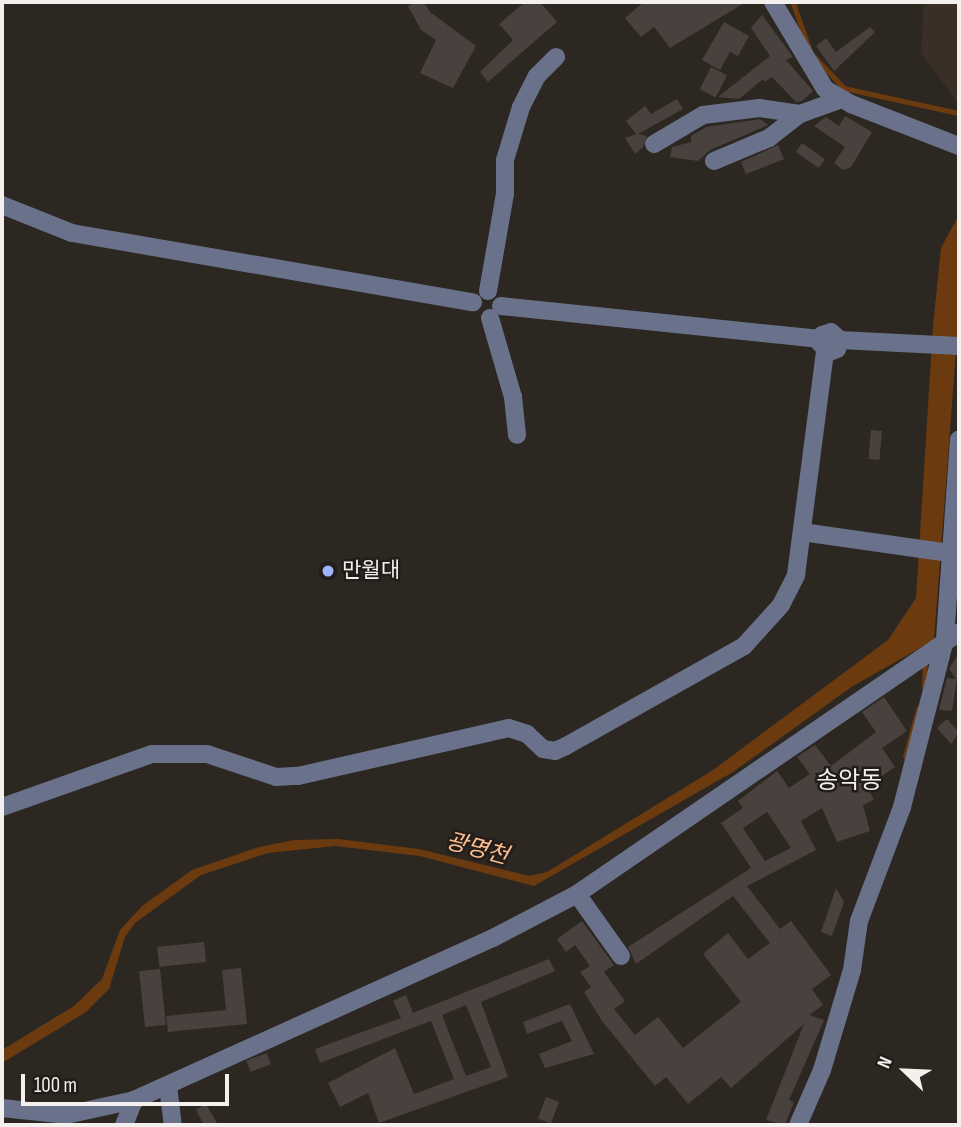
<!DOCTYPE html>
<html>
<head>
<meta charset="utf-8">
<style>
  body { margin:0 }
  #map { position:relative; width:961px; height:1127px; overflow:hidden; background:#2d2722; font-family:"Sofia Sans Condensed","Noto Sans KR",sans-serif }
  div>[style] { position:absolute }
  .built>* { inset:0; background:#3a2f27 }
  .water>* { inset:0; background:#6b3b0f }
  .stream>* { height:4.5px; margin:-2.25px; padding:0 2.25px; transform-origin:2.25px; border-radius:2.25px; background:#6b3b0f }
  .building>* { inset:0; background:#48413d; transform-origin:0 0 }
  .minor>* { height:18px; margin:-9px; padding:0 9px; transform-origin:9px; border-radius:9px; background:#69728a }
  .dots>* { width:19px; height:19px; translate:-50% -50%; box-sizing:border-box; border:4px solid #231d19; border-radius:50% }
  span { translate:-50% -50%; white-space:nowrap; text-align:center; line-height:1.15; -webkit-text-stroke:5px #231d19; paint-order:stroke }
  .poi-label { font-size:21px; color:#f4f0ed }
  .left { translate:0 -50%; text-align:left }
  .water-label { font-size:23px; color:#fdbf91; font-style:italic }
  .quarter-label { font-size:24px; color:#f4f0ed }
  .frame { position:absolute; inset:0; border:4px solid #f4f0ed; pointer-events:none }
  .north { position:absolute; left:870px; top:1036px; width:70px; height:70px; -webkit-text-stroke:5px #231d19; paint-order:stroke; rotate:293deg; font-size:19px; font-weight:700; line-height:28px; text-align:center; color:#f4f0ed }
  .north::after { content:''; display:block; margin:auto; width:24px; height:32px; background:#f4f0ed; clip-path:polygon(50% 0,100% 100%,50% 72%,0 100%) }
  .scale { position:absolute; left:21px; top:1074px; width:208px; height:32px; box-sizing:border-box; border:4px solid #f4f0ed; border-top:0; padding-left:9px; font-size:21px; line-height:24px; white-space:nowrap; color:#f4f0ed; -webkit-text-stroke:5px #231d19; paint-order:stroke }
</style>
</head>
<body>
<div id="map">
  <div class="built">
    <div style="clip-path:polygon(924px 2px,959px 2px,959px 105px,921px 53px)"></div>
  </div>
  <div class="water">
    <div style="clip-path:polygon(959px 215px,959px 311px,934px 640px,853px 686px,733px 772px,534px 886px,420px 856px,335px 846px,268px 853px,201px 875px,135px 923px,125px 937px,109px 989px,86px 1012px,2px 1063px,2px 1050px,74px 1006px,102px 979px,120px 930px,142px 906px,192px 870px,259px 847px,294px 840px,338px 839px,419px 849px,529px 876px,547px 872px,713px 770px,888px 640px,916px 598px,933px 326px,941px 248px)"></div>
  </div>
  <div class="stream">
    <div style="left:793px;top:2px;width:51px;rotate:70.5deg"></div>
    <div style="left:815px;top:57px;width:42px;rotate:46.9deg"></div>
    <div style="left:844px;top:88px;width:118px;rotate:12.3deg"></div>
    <div style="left:924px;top:687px;width:26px;rotate:-88deg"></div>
    <div style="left:905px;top:757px;width:50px;rotate:-74.8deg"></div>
  </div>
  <div class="building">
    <div style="clip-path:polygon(415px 2px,424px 2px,430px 12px,476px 46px,453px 88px,420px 73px,436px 40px,421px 30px,408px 6px)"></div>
    <div style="clip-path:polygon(525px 2px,540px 2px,557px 22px,488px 82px,480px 72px,513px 40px,499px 24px)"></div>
    <div style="clip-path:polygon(644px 2px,746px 2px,670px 48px,654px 27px,641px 37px,625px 18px)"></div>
    <div style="clip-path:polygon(762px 15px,793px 57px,786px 60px,813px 91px,802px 101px,796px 102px,772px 77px,765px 82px,763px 79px,739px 99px,718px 97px,770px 56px,751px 28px)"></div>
    <div style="clip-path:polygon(724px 22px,749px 36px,738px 56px,730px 52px,720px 70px,702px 60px)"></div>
    <div style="clip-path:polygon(870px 27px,875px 32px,834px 71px,816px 46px,826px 38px,836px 52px)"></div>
    <div style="left:711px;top:67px;width:18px;height:25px;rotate:27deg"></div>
    <div style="clip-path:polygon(677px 99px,683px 109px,638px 134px,647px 136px,643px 147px,635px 154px,625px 138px,636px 134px,626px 121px,645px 106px,651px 114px)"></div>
    <div style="clip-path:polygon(845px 116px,872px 132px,851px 167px,843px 170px,834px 163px,845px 147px,814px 126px,826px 117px,839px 126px)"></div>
    <div style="clip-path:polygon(760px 119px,768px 125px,710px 150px,698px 161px,670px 157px,672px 147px,691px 142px,691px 136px,706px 127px)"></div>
    <div style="left:802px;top:143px;width:28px;height:11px;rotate:35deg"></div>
    <div style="clip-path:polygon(778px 145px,784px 159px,746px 174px,741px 162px)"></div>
    <div style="left:871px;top:430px;width:11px;height:29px;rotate:5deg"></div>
    <div style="clip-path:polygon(959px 653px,959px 666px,952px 711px,939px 710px,947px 678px,956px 679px,949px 669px)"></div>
    <div style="clip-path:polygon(evenodd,884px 697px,907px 731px,882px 748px,895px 767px,867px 786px,874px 800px,863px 805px,870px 831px,837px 842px,822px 808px,801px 821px,816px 850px,747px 886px,780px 929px,791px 921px,831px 975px,812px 989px,823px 1005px,809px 1015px,824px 1020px,789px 1100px,794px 1102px,785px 1125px,766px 1120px,804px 1024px,731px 1088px,721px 1077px,688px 1104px,666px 1077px,655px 1086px,602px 1021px,584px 992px,591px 987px,580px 972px,590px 966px,575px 945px,566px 952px,557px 939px,582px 921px,614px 965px,604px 972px,625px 1001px,614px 1009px,635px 1035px,658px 1017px,683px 1048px,741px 1002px,703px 954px,728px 933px,748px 959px,770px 943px,733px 896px,636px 964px,628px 947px,751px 868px,721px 823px,743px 808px,738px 801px,777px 771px,789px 788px,810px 774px,797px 757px,815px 745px,831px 766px,876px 732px,862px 712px,884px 697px,767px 812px,791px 848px,765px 861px,743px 828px,767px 812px)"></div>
    <div style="clip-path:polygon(947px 719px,959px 732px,951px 744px,937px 728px)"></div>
    <div style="clip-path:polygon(836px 888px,844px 902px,832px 936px,821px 932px)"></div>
    <div style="left:204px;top:942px;width:20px;height:47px;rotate:84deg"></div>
    <div style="clip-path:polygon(evenodd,549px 959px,555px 971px,481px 1002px,508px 1077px,379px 1123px,368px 1093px,340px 1107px,328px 1083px,395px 1048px,414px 1094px,454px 1079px,431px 1021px,320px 1063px,315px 1049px,401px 1018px,393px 1001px,406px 995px,413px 1013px,549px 959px,466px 1005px,491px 1067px,466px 1076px,442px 1015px,466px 1005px)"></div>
    <div style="clip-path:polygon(241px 968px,247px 1024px,168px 1032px,166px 1016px,226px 1010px,222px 970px)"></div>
    <div style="left:160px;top:969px;width:56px;height:21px;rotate:84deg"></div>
    <div style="clip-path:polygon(570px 1004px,594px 1054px,545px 1068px,539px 1054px,572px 1041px,562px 1021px,527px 1034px,523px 1022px)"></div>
    <div style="left:267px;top:1053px;width:12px;height:22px;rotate:70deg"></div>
    <div style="left:546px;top:1097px;width:14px;height:23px;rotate:21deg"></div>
    <div style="clip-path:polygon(206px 1104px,218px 1125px,204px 1125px,196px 1110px)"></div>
  </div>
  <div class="minor">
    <div style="left:773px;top:2px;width:101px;rotate:59.1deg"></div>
    <div style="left:825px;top:89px;width:30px;rotate:30deg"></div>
    <div style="left:851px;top:104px;width:116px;rotate:21.3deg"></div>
    <div style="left:654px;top:144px;width:57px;rotate:-30.6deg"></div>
    <div style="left:703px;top:115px;width:57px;rotate:-7deg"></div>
    <div style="left:760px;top:108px;width:40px;rotate:8.5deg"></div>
    <div style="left:714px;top:161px;width:60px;rotate:-22.7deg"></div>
    <div style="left:769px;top:138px;width:39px;rotate:-38deg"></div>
    <div style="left:800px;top:114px;width:45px;rotate:-19.7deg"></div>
    <div style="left:2px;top:205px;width:75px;rotate:21.8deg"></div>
    <div style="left:72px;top:233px;width:407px;rotate:9.8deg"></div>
    <div style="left:488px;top:291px;width:98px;rotate:-80.1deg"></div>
    <div style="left:505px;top:194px;width:34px;rotate:-90deg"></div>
    <div style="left:505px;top:160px;width:55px;rotate:-73.2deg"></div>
    <div style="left:521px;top:107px;width:35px;rotate:-63deg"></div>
    <div style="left:537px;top:76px;width:27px;rotate:-45deg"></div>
    <div style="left:501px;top:306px;width:321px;rotate:5.9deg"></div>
    <div style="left:490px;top:318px;width:82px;rotate:73.8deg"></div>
    <div style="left:513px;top:397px;width:38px;rotate:84deg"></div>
    <div style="left:840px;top:340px;width:9px;rotate:108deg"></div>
    <div style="left:837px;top:349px;width:9px;rotate:159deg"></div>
    <div style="left:829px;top:352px;width:13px;rotate:-135deg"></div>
    <div style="left:820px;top:343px;width:8px;rotate:-76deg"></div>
    <div style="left:822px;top:335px;width:9px;rotate:-18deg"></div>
    <div style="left:831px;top:332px;width:12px;rotate:42deg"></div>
    <div style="left:840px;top:340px;width:119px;rotate:2.9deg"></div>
    <div style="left:802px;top:532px;width:149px;rotate:8.1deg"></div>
    <div style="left:2px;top:807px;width:159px;rotate:-19.5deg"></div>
    <div style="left:152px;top:754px;width:55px"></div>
    <div style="left:207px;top:754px;width:73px;rotate:18.4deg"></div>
    <div style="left:276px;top:777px;width:22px;rotate:-3deg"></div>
    <div style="left:298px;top:776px;width:216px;rotate:-12.8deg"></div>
    <div style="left:509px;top:728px;width:19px;rotate:18deg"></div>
    <div style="left:527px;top:734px;width:22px;rotate:43deg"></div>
    <div style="left:543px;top:749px;width:12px;rotate:9deg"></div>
    <div style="left:555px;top:751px;width:12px;rotate:-24deg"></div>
    <div style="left:566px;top:746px;width:204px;rotate:-29.3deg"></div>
    <div style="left:744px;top:646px;width:55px;rotate:-47.9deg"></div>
    <div style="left:781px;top:605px;width:34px;rotate:-63deg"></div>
    <div style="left:796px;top:575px;width:226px;rotate:-82.6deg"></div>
    <div style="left:577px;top:894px;width:76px;rotate:54.6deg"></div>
    <div style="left:168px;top:1086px;width:39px;rotate:83deg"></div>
    <div style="left:2px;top:1108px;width:64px;rotate:6.2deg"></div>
    <div style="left:66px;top:1115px;width:70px;rotate:-12.4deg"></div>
    <div style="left:134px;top:1100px;width:394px;rotate:-24.3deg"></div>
    <div style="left:493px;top:938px;width:95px;rotate:-27.6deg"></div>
    <div style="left:577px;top:894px;width:463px;rotate:-34.4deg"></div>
    <div style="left:124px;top:1125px;width:27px;rotate:-68deg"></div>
    <div style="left:798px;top:1125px;width:60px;rotate:-66.4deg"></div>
    <div style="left:822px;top:1070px;width:104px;rotate:-73.3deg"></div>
    <div style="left:852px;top:970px;width:49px;rotate:-81.9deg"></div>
    <div style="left:859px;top:921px;width:122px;rotate:-69.3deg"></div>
    <div style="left:902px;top:807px;width:173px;rotate:-75.6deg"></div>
    <div style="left:945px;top:639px;width:200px;rotate:-86deg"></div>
  </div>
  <div class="dots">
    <div style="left:328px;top:571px;background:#9db4fd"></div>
  </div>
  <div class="poi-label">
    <span class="left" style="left:342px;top:571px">만월대</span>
  </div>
  <div class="water-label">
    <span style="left:477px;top:849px;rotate:15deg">광명천</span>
  </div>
  <div class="quarter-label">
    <span style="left:849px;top:781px">송악동</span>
  </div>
  <div class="frame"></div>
  <div class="north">N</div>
  <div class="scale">100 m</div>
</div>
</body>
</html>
